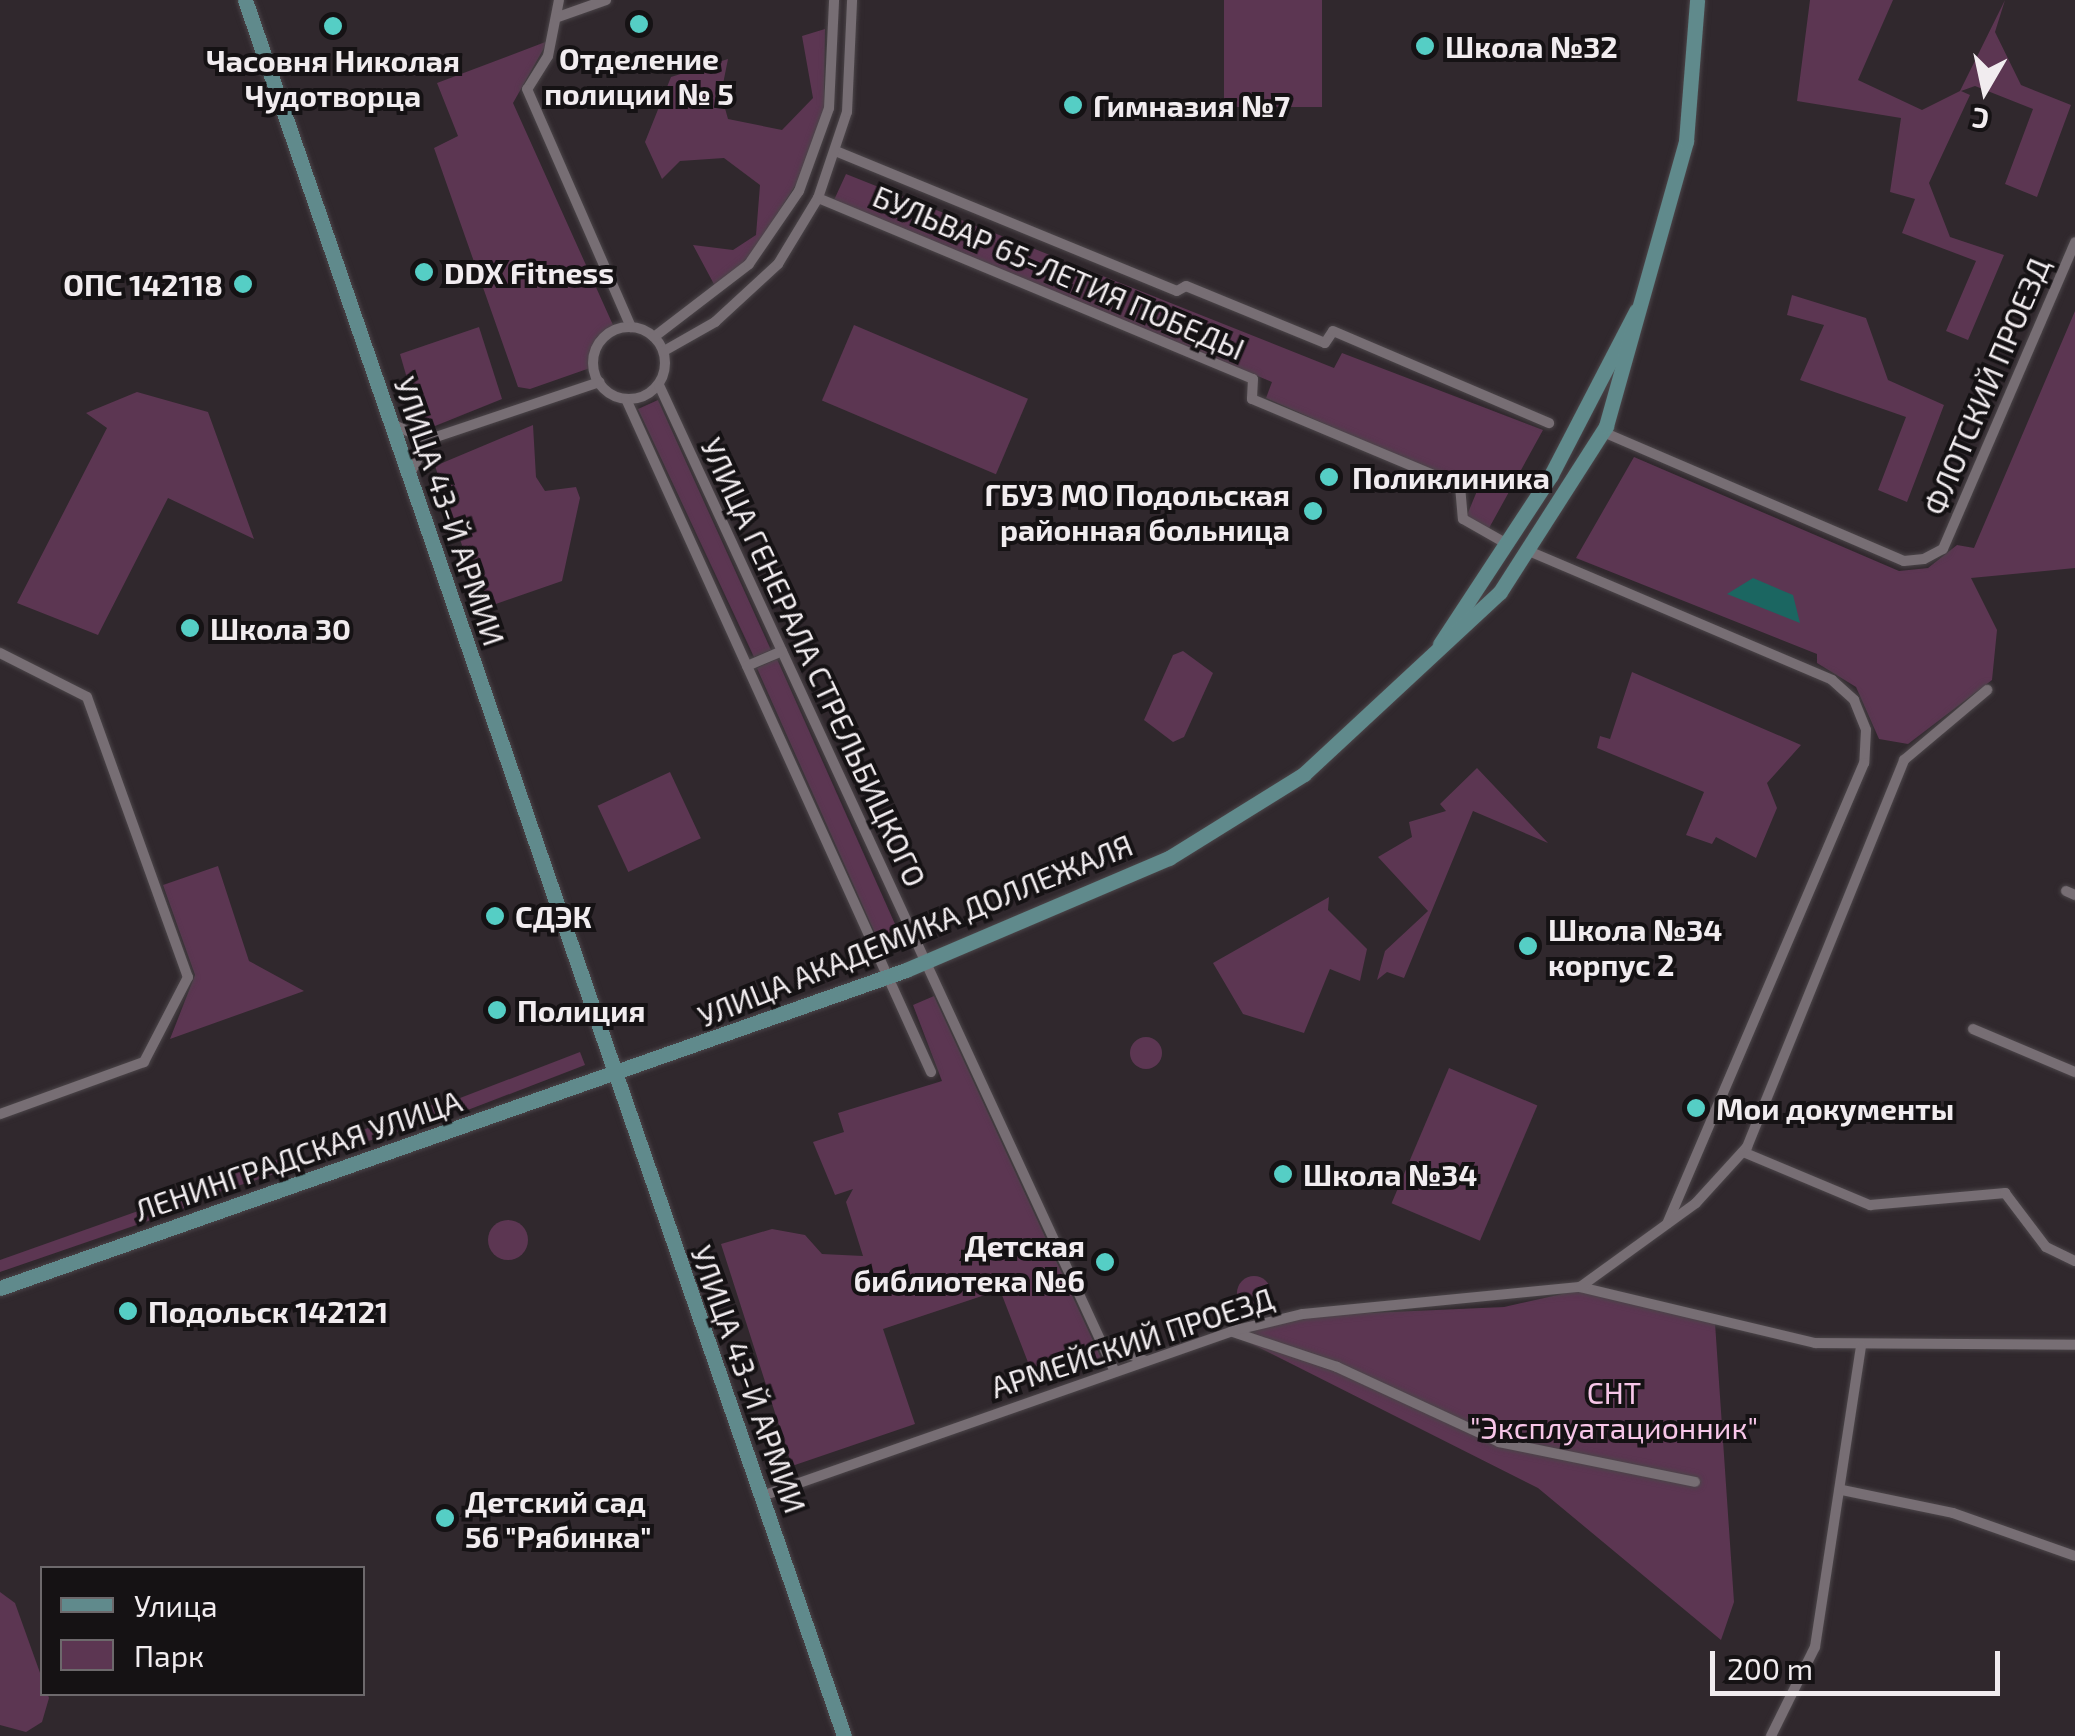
<!DOCTYPE html>
<html>
<head>
<meta charset="utf-8">
<style>
  body { margin:0 }
  #map { position:relative; width:2075px; height:1736px; overflow:hidden; background:#30282d; font-family:"Exo 2",sans-serif }
  div>[style] { position:absolute }
  .green>* { inset:0; background:#5c3652; transform-origin:0 0 }
  .round { border-radius:50% }
  .water>* { inset:0; background:#1b6661 }
  .roads { filter:drop-shadow(0 0 2px #4b4549) drop-shadow(0 0 2px #4b4549) }
  .street>* { height:10px; margin:-5px; padding:0 5px; transform-origin:5px; border-radius:5px; background:#776e74 }
  .street>.ring { margin:-5px; padding:0; box-sizing:content-box; background:none; border:10px solid #776e74; border-radius:50% }
  .secondary>* { height:15px; margin:-7.5px; padding:0 7.5px; transform-origin:7.5px; border-radius:7.5px; background:#608a8c }
  .dots>* { width:28px; height:28px; translate:-50% -50%; box-sizing:border-box; border:5px solid #151214; border-radius:50% }
  span { translate:-50% -50%; white-space:nowrap; text-align:center; line-height:1.15; -webkit-text-stroke:8px #151214; paint-order:stroke }
  .poi-label { font-size:30px; color:#f1ecef; font-weight:700 }
  .left { translate:0 -50%; text-align:left }
  .right { translate:-100% -50%; text-align:right }
  .street-label { font-size:30px; color:#f1ecef }
  .park-label { font-size:30px; color:#f7c6e8 }
  .legend { position:absolute; left:40px; top:1566px; width:325px; height:130px; box-sizing:border-box; background:#151214; border:2px solid #6d696c; margin:0; padding:12px 18px; list-style:none; font-size:30px; color:#f1ecef }
  .legend li { display:flex; align-items:center; gap:20px; height:50px }
  .legend b { width:50px; border:2px solid #6d696c }
  .north { position:absolute; left:1935px; top:40px; width:100px; height:100px; -webkit-text-stroke:8px #151214; paint-order:stroke; rotate:189deg; font-size:28px; font-weight:700; line-height:40px; text-align:center; color:#f1ecef }
  .north::after { content:''; display:block; margin:auto; width:35px; height:45px; background:#f1ecef; clip-path:polygon(50% 0,100% 100%,50% 72%,0 100%) }
  .scale { position:absolute; left:1710px; top:1651px; width:290px; height:45px; box-sizing:border-box; border:5px solid #f1ecef; border-top:0; padding-left:12px; font-size:30px; line-height:35px; white-space:nowrap; color:#f1ecef; -webkit-text-stroke:8px #151214; paint-order:stroke }
</style>
</head>
<body>
<div id="map">
  <div class="green">
    <div style="left:1224px;top:0;width:98px;height:107px"></div>
    <div style="clip-path:polygon(1810px 0,1893px 0,1858px 80px,1922px 110px,1960px 91px,2005px 0,1995px 32px,2021px 85px,2071px 105px,2037px 197px,2005px 184px,2033px 109px,1975px 86px,1961px 91px,1970px 95px,1929px 183px,1950px 237px,2004px 255px,1968px 340px,1946px 331px,1976px 261px,1902px 233px,1915px 199px,1890px 192px,1901px 118px,1797px 101px)"></div>
    <div style="clip-path:polygon(825px 29px,824px 112px,802px 175px,751px 255px,716px 288px,693px 245px,733px 250px,756px 235px,760px 185px,724px 158px,680px 161px,662px 179px,645px 142px,671px 77px,728px 59px,721px 94px,728px 119px,782px 130px,813px 98px,802px 36px)"></div>
    <div style="clip-path:polygon(548px 41px,513px 103px,613px 325px,597px 337px,590px 368px,530px 389px,518px 387px,434px 148px,458px 136px,437px 83px)"></div>
    <div style="clip-path:polygon(846px 174px,1334px 368px,1342px 353px,1543px 430px,1488px 530px,1465px 520px,1477px 491px,1266px 398px,1272px 382px,834px 200px)"></div>
    <div style="clip-path:polygon(1792px 295px,1866px 318px,1888px 380px,1944px 405px,1907px 502px,1878px 490px,1906px 417px,1800px 380px,1824px 325px,1787px 315px)"></div>
    <div style="clip-path:polygon(2075px 311px,2075px 568px,1971px 578px,1997px 630px,1992px 680px,1908px 744px,1879px 739px,1856px 687px,1817px 663px,1817px 654px,1576px 558px,1634px 457px,1899px 571px,1928px 568px,1957px 545px,1974px 548px)"></div>
    <div style="left:854px;top:325px;width:189px;height:82px;rotate:23deg"></div>
    <div style="clip-path:polygon(479px 327px,502px 399px,435px 426px,419px 420px,400px 354px)"></div>
    <div style="clip-path:polygon(137px 392px,208px 412px,254px 539px,168px 498px,98px 635px,17px 603px,107px 428px,86px 413px)"></div>
    <div style="clip-path:polygon(658px 400px,771px 650px,754px 657px,638px 409px)"></div>
    <div style="clip-path:polygon(533px 425px,536px 477px,545px 491px,576px 487px,580px 498px,562px 581px,493px 605px,479px 595px,435px 466px)"></div>
    <div style="clip-path:polygon(1183px 651px,1213px 673px,1184px 737px,1173px 742px,1144px 720px,1173px 655px)"></div>
    <div style="left:777px;top:659px;width:313px;height:22px;rotate:66deg"></div>
    <div style="clip-path:polygon(1632px 672px,1801px 745px,1767px 783px,1777px 808px,1756px 858px,1716px 837px,1712px 844px,1686px 835px,1704px 792px,1597px 748px,1600px 736px,1610px 739px)"></div>
    <div style="clip-path:polygon(1477px 768px,1548px 843px,1473px 811px,1404px 978px,1387px 972px,1377px 980px,1385px 951px,1428px 911px,1378px 857px,1412px 837px,1409px 822px,1446px 811px,1440px 804px)"></div>
    <div style="left:670px;top:772px;width:73px;height:80px;rotate:65deg"></div>
    <div style="clip-path:polygon(218px 866px,249px 961px,304px 991px,170px 1039px,195px 975px,163px 885px)"></div>
    <div style="clip-path:polygon(1329px 897px,1328px 910px,1367px 949px,1360px 981px,1330px 969px,1304px 1033px,1243px 1014px,1213px 963px)"></div>
    <div style="clip-path:polygon(934px 996px,1102px 1360px,1036px 1383px,1000px 1290px,883px 1329px,915px 1424px,792px 1466px,721px 1244px,772px 1229px,805px 1235px,822px 1254px,863px 1256px,846px 1202px,853px 1189px,835px 1195px,813px 1142px,844px 1132px,838px 1113px,942px 1081px,913px 1005px)"></div>
    <div class="round" style="left:1130px;top:1037px;width:32px;height:32px"></div>
    <div style="left:580px;top:1052px;width:14px;height:132px;rotate:69deg"></div>
    <div style="left:1449px;top:1068px;width:96px;height:147px;rotate:23deg"></div>
    <div style="clip-path:polygon(443px 1101px,448px 1115px,344px 1149px,329px 1142px)"></div>
    <div style="left:297px;top:1153px;width:13px;height:92px;rotate:72deg"></div>
    <div style="clip-path:polygon(203px 1188px,183px 1209px,0 1272px,0 1260px)"></div>
    <div class="round" style="left:488px;top:1220px;width:40px;height:40px"></div>
    <div class="round" style="left:1237px;top:1276px;width:34px;height:34px"></div>
    <div style="clip-path:polygon(1580px 1290px,1715px 1323px,1734px 1602px,1721px 1640px,1538px 1488px,1248px 1342px,1250px 1328px,1300px 1316px,1504px 1307px)"></div>
    <div style="clip-path:polygon(0 1592px,15px 1603px,49px 1698px,42px 1722px,26px 1732px,0 1725px)"></div>
  </div>
  <div class="water">
    <div style="clip-path:polygon(1753px 578px,1793px 595px,1800px 623px,1727px 594px)"></div>
  </div>
  <div class="roads">
    <div class="street">
      <div style="left:559px;top:0;width:57px;rotate:101.1deg"></div>
      <div style="left:548px;top:56px;width:39px;rotate:122deg"></div>
      <div style="left:527px;top:89px;width:260px;rotate:66.4deg"></div>
      <div style="left:558px;top:17px;width:51px;rotate:-19.5deg"></div>
      <div style="left:838px;top:152px;width:366px;rotate:22.3deg"></div>
      <div style="left:1177px;top:291px;width:10px;rotate:-29deg"></div>
      <div style="left:1186px;top:286px;width:150px;rotate:22.3deg"></div>
      <div style="left:1325px;top:343px;width:14px;rotate:-56deg"></div>
      <div style="left:1333px;top:331px;width:235px;rotate:23.1deg"></div>
      <div style="left:818px;top:198px;width:471px;rotate:22.6deg"></div>
      <div style="left:1253px;top:379px;width:20px;rotate:93deg"></div>
      <div style="left:1252px;top:399px;width:225px;rotate:22.7deg"></div>
      <div style="left:1460px;top:486px;width:33px;rotate:85deg"></div>
      <div style="left:1463px;top:519px;width:51px;rotate:29.6deg"></div>
      <div class="ring" style="left:593px;top:327px;width:62px;height:62px"></div>
      <div style="left:654px;top:337px;width:120px;rotate:-37.5deg"></div>
      <div style="left:749px;top:264px;width:88px;rotate:-55.6deg"></div>
      <div style="left:799px;top:191px;width:88px;rotate:-70.1deg"></div>
      <div style="left:829px;top:108px;width:108px;rotate:-87.3deg"></div>
      <div style="left:664px;top:351px;width:59px;rotate:-29.6deg"></div>
      <div style="left:715px;top:322px;width:86px;rotate:-42.6deg"></div>
      <div style="left:778px;top:264px;width:77px;rotate:-58.8deg"></div>
      <div style="left:818px;top:198px;width:91px;rotate:-71.4deg"></div>
      <div style="left:847px;top:112px;width:112px;rotate:-87.4deg"></div>
      <div style="left:659px;top:385px;width:1087px;rotate:65.2deg"></div>
      <div style="left:626px;top:399px;width:739px;rotate:65.62deg"></div>
      <div style="left:394px;top:425px;width:36px;rotate:24deg"></div>
      <div style="left:427px;top:440px;width:182px;rotate:-18.6deg"></div>
      <div style="left:1603px;top:432px;width:327px;rotate:23.2deg"></div>
      <div style="left:1904px;top:561px;width:20px;rotate:-6deg"></div>
      <div style="left:1924px;top:559px;width:21px;rotate:-28deg"></div>
      <div style="left:1943px;top:549px;width:334px;rotate:-66.7deg"></div>
      <div style="left:410px;top:474px;width:38px;rotate:-63deg"></div>
      <div style="left:1531px;top:552px;width:327px;rotate:23deg"></div>
      <div style="left:1832px;top:680px;width:30px;rotate:42deg"></div>
      <div style="left:1854px;top:700px;width:32px;rotate:68deg"></div>
      <div style="left:1866px;top:730px;width:33px;rotate:93deg"></div>
      <div style="left:1864px;top:763px;width:501px;rotate:113.14deg"></div>
      <div style="left:0;top:653px;width:97px;rotate:26.8deg"></div>
      <div style="left:87px;top:697px;width:298px;rotate:70.2deg"></div>
      <div style="left:188px;top:977px;width:96px;rotate:117.4deg"></div>
      <div style="left:144px;top:1062px;width:153px;rotate:160.1deg"></div>
      <div style="left:747px;top:666px;width:38px;rotate:-23deg"></div>
      <div style="left:2066px;top:891px;width:10px;rotate:24deg"></div>
      <div style="left:1973px;top:1029px;width:111px;rotate:22.9deg"></div>
      <div style="left:1743px;top:1152px;width:138px;rotate:22.7deg"></div>
      <div style="left:1870px;top:1205px;width:136px;rotate:-5.1deg"></div>
      <div style="left:2005px;top:1193px;width:68px;rotate:52.8deg"></div>
      <div style="left:2046px;top:1247px;width:32px;rotate:26deg"></div>
      <div style="left:1580px;top:1287px;width:242px;rotate:13.4deg"></div>
      <div style="left:1815px;top:1343px;width:260px;rotate:0.4deg"></div>
      <div style="left:1233px;top:1332px;width:110px;rotate:18.6deg"></div>
      <div style="left:1337px;top:1367px;width:179px;rotate:24.8deg"></div>
      <div style="left:1499px;top:1442px;width:200px;rotate:11.5deg"></div>
      <div style="left:1102px;top:1342px;width:48px;rotate:23.4deg"></div>
      <div style="left:1842px;top:1490px;width:113px;rotate:11.7deg"></div>
      <div style="left:1953px;top:1513px;width:129px;rotate:19.4deg"></div>
      <div style="left:762px;top:1496px;width:498px;rotate:-19.3deg"></div>
      <div style="left:1232px;top:1331px;width:73px;rotate:-13.5deg"></div>
      <div style="left:1303px;top:1314px;width:278px;rotate:-5.6deg"></div>
      <div style="left:1580px;top:1287px;width:143px;rotate:-35.9deg"></div>
      <div style="left:1696px;top:1203px;width:76px;rotate:-47.7deg"></div>
      <div style="left:1747px;top:1147px;width:418px;rotate:-67.9deg"></div>
      <div style="left:1904px;top:760px;width:109px;rotate:-40.1deg"></div>
      <div style="left:1771px;top:1736px;width:99px;rotate:-63.7deg"></div>
      <div style="left:1815px;top:1647px;width:304px;rotate:-81.3deg"></div>
    </div>
    <div class="secondary">
      <div style="left:245px;top:0;width:1836px;rotate:70.96deg"></div>
      <div style="left:1440px;top:644px;width:202px;rotate:-56.7deg"></div>
      <div style="left:1551px;top:475px;width:185px;rotate:-62.6deg"></div>
      <div style="left:0;top:1288px;width:960px;rotate:-19.34deg"></div>
      <div style="left:906px;top:970px;width:286px;rotate:-23.1deg"></div>
      <div style="left:1169px;top:858px;width:159px;rotate:-31.9deg"></div>
      <div style="left:1304px;top:774px;width:267px;rotate:-42.9deg"></div>
      <div style="left:1500px;top:592px;width:197px;rotate:-57.4deg"></div>
      <div style="left:1606px;top:426px;width:296px;rotate:-74.3deg"></div>
      <div style="left:1686px;top:141px;width:141px;rotate:-85.5deg"></div>
    </div>
  </div>
  <div class="dots">
    <div style="left:639px;top:24px;background:#55cec5"></div>
    <div style="left:333px;top:26px;background:#55cec5"></div>
    <div style="left:1425px;top:46px;background:#55cec5"></div>
    <div style="left:1073px;top:105px;background:#55cec5"></div>
    <div style="left:424px;top:272px;background:#55cec5"></div>
    <div style="left:243px;top:284px;background:#55cec5"></div>
    <div style="left:1329px;top:477px;background:#55cec5"></div>
    <div style="left:1313px;top:511px;background:#55cec5"></div>
    <div style="left:190px;top:628px;background:#55cec5"></div>
    <div style="left:495px;top:916px;background:#55cec5"></div>
    <div style="left:1528px;top:946px;background:#55cec5"></div>
    <div style="left:497px;top:1010px;background:#55cec5"></div>
    <div style="left:1696px;top:1108px;background:#55cec5"></div>
    <div style="left:1283px;top:1174px;background:#55cec5"></div>
    <div style="left:1105px;top:1262px;background:#55cec5"></div>
    <div style="left:128px;top:1311px;background:#55cec5"></div>
    <div style="left:445px;top:1518px;background:#55cec5"></div>
  </div>
  <div class="poi-label">
    <span class="left" style="left:1445px;top:46px">Школа №32</span>
    <span style="left:639px;top:75px">Отделение<br>полиции № 5</span>
    <span style="left:333px;top:77px">Часовня Николая<br>Чудотворца</span>
    <span class="left" style="left:1093px;top:105px">Гимназия №7</span>
    <span class="left" style="left:444px;top:272px">DDX Fitness</span>
    <span class="right" style="left:223px;top:284px">ОПС 142118</span>
    <span class="left" style="left:1352px;top:477px">Поликлиника</span>
    <span class="right" style="left:1290px;top:511px">ГБУЗ МО Подольская<br>районная больница</span>
    <span class="left" style="left:210px;top:628px">Школа 30</span>
    <span class="left" style="left:515px;top:916px">СДЭК</span>
    <span class="left" style="left:1548px;top:946px">Школа №34<br>корпус 2</span>
    <span class="left" style="left:517px;top:1010px">Полиция</span>
    <span class="left" style="left:1716px;top:1108px">Мои документы</span>
    <span class="left" style="left:1303px;top:1174px">Школа №34</span>
    <span class="right" style="left:1085px;top:1262px">Детская<br>библиотека №6</span>
    <span class="left" style="left:148px;top:1311px">Подольск 142121</span>
    <span class="left" style="left:465px;top:1518px">Детский сад<br>56 "Рябинка"</span>
  </div>
  <div class="street-label">
    <span style="left:1059px;top:272px;rotate:23deg">БУЛЬВАР 65-ЛЕТИЯ ПОБЕДЫ</span>
    <span style="left:1986px;top:386px;rotate:-67deg">ФЛОТСКИЙ ПРОЕЗД</span>
    <span style="left:450px;top:511px;rotate:71deg">УЛИЦА 43-Й АРМИИ</span>
    <span style="left:814px;top:662px;rotate:65deg">УЛИЦА ГЕНЕРАЛА СТРЕЛЬБИЦКОГО</span>
    <span style="left:915px;top:930px;rotate:-22deg">УЛИЦА АКАДЕМИКА ДОЛЛЕЖАЛЯ</span>
    <span style="left:298px;top:1155px;rotate:-19deg">ЛЕНИНГРАДСКАЯ УЛИЦА</span>
    <span style="left:1132px;top:1342px;rotate:-18deg">АРМЕЙСКИЙ ПРОЕЗД</span>
    <span style="left:749px;top:1379px;rotate:70deg">УЛИЦА 43-Й АРМИИ</span>
  </div>
  <div class="park-label">
    <span style="left:1614px;top:1409px">СНТ<br>"Эксплуатационник"</span>
  </div>
  <ul class="legend">
  <li><b style="height:12px;background:#608a8c"></b>Улица</li>
  <li><b style="height:28px;background:#5c3652"></b>Парк</li>
  </ul>
  <div class="north">С</div>
  <div class="scale">200 m</div>
</div>
</body>
</html>
